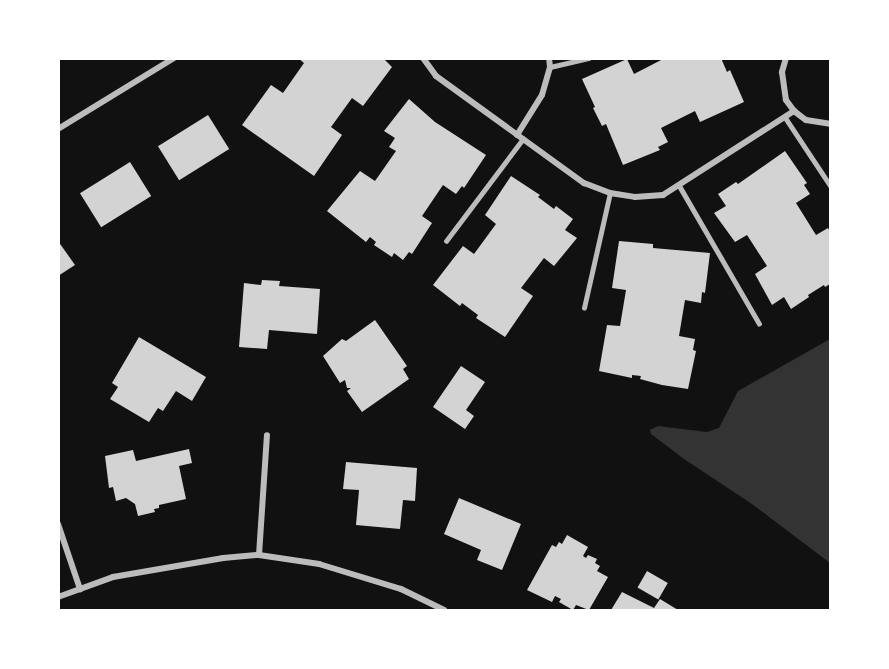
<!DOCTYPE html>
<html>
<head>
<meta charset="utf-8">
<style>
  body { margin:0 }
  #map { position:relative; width:889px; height:669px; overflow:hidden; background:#111; font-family:"Sofia Sans Condensed",sans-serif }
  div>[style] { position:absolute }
  .water>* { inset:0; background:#333 }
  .building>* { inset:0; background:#d3d3d3; transform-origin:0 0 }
  .service>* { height:4.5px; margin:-2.25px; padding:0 2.25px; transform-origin:2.25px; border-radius:2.25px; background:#bcbcbc }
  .minor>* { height:6px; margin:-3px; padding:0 3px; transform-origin:3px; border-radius:3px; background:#bcbcbc }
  span { translate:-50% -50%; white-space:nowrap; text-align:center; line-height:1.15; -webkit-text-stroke:4.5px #fff; paint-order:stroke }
  .frame { position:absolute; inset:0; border:60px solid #fff; pointer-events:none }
</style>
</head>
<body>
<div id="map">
  <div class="water">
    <div style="clip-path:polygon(830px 339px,830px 563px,752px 504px,684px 459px,651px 434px,650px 430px,658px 426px,707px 432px,719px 428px,738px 391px)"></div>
  </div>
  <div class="building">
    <div style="clip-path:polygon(298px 58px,383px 58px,392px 67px,363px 106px,352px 98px,331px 127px,342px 135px,314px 176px,242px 125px,271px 85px,283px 93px,304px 63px)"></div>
    <div style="clip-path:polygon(665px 58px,721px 58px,727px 72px,730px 70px,744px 102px,700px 122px,695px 111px,661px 128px,668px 142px,658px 147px,660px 150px,623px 165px,606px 124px,602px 126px,593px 108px,595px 107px,582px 79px,627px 59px,634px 74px)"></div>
    <div style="clip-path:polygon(409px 99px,435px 122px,486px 155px,464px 188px,462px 186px,456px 194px,443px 185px,422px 216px,432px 223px,412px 254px,409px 252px,403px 260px,394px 253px,392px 257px,374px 245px,376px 242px,370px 237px,366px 242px,327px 211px,360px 171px,375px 181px,396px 151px,389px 147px,395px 138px,384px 131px)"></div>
    <div style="left:208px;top:115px;width:40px;height:59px;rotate:58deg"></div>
    <div style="clip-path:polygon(785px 151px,807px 183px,804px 185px,810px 194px,796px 203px,816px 235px,828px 228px,830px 232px,830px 284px,825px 287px,824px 285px,808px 295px,809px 297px,791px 309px,784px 297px,772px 305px,755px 274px,767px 266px,747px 235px,735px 242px,714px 213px,726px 206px,718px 194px,736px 182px,738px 184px)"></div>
    <div style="left:130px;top:162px;width:40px;height:59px;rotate:58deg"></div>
    <div style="clip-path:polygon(511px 176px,540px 195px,538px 197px,554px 209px,556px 206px,573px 219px,565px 230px,577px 238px,554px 266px,544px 258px,521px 288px,533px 296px,505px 337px,476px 318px,478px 315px,462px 303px,460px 306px,433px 285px,463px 246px,474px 254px,496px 224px,485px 215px)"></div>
    <div style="clip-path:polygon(58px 241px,75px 265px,58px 276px)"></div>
    <div style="clip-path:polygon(619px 241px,653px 244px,653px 248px,710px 253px,705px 293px,702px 292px,701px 303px,685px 300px,679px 336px,695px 339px,693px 350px,696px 351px,688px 389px,662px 385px,640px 379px,641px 376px,632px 375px,632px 378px,599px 371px,607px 325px,620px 326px,626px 290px,612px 288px)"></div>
    <div style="clip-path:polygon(262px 280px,280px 281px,279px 286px,320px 289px,317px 334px,269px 330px,267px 349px,239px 347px,244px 283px,261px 285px)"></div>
    <div style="clip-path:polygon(375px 320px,407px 366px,403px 369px,409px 379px,362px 412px,347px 391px,351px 388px,347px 388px,345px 380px,340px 383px,323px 356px,342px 339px,346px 341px)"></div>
    <div style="clip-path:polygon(139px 337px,206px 377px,192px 401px,176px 391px,163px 411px,158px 408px,149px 422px,110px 399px,118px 387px,112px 383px)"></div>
    <div style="clip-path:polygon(461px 366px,485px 382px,466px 410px,474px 416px,465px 429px,433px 407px)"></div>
    <div style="clip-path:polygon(189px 449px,192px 463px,179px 466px,186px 499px,159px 505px,159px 508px,154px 509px,155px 512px,138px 516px,135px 504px,126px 498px,116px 501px,113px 487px,109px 488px,105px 456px,133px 450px,136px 461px)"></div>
    <div style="clip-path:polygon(346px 462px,417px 468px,415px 501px,403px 500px,400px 529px,356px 525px,359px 490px,343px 489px)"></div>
    <div style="clip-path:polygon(459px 498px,521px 524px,502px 570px,477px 560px,481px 550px,444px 534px)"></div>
    <div style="clip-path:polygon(567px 535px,588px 547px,583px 556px,586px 558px,588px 555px,597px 559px,595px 563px,600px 566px,597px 571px,608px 577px,589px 610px,576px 605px,573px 610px,559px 602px,561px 599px,555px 596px,552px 602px,527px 590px,552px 545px,556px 547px,559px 542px,562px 544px)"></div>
    <div style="left:647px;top:571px;width:24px;height:19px;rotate:30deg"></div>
    <div style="clip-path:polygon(622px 592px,654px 608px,660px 599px,678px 610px,611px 610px)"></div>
  </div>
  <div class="service">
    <div style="left:550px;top:67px;width:40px;rotate:-13deg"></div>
    <div style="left:785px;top:117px;width:82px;rotate:56.5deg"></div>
    <div style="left:679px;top:185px;width:160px;rotate:59.9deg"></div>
    <div style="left:446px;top:241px;width:128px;rotate:-53deg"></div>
    <div style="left:584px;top:308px;width:118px;rotate:-77.3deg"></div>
  </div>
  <div class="minor">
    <div style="left:423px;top:58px;width:22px;rotate:54deg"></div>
    <div style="left:436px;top:76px;width:183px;rotate:35.9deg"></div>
    <div style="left:584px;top:183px;width:28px;rotate:21deg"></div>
    <div style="left:610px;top:193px;width:25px;rotate:9deg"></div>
    <div style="left:635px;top:197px;width:28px;rotate:-4deg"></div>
    <div style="left:663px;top:195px;width:156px;rotate:-32.7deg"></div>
    <div style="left:786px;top:58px;width:15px;rotate:106deg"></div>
    <div style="left:782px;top:72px;width:28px;rotate:82deg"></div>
    <div style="left:786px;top:100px;width:14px;rotate:54deg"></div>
    <div style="left:794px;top:111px;width:15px;rotate:37deg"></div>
    <div style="left:806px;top:120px;width:24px;rotate:9deg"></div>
    <div style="left:58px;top:129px;width:136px;rotate:-31.5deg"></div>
    <div style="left:517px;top:135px;width:47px;rotate:-58deg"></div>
    <div style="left:542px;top:95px;width:29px;rotate:-74deg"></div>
    <div style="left:550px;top:67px;width:9px;rotate:-96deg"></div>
    <div style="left:58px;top:524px;width:69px;rotate:71.3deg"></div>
    <div style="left:259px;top:555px;width:120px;rotate:-86.2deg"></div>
    <div style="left:58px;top:597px;width:59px;rotate:-20deg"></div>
    <div style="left:113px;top:577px;width:112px;rotate:-9.8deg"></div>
    <div style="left:223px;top:558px;width:36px;rotate:-5deg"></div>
    <div style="left:259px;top:555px;width:61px;rotate:8.5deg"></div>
    <div style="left:319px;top:564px;width:86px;rotate:17deg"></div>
    <div style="left:401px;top:589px;width:48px;rotate:26deg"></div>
  </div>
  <div class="frame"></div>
</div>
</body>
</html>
